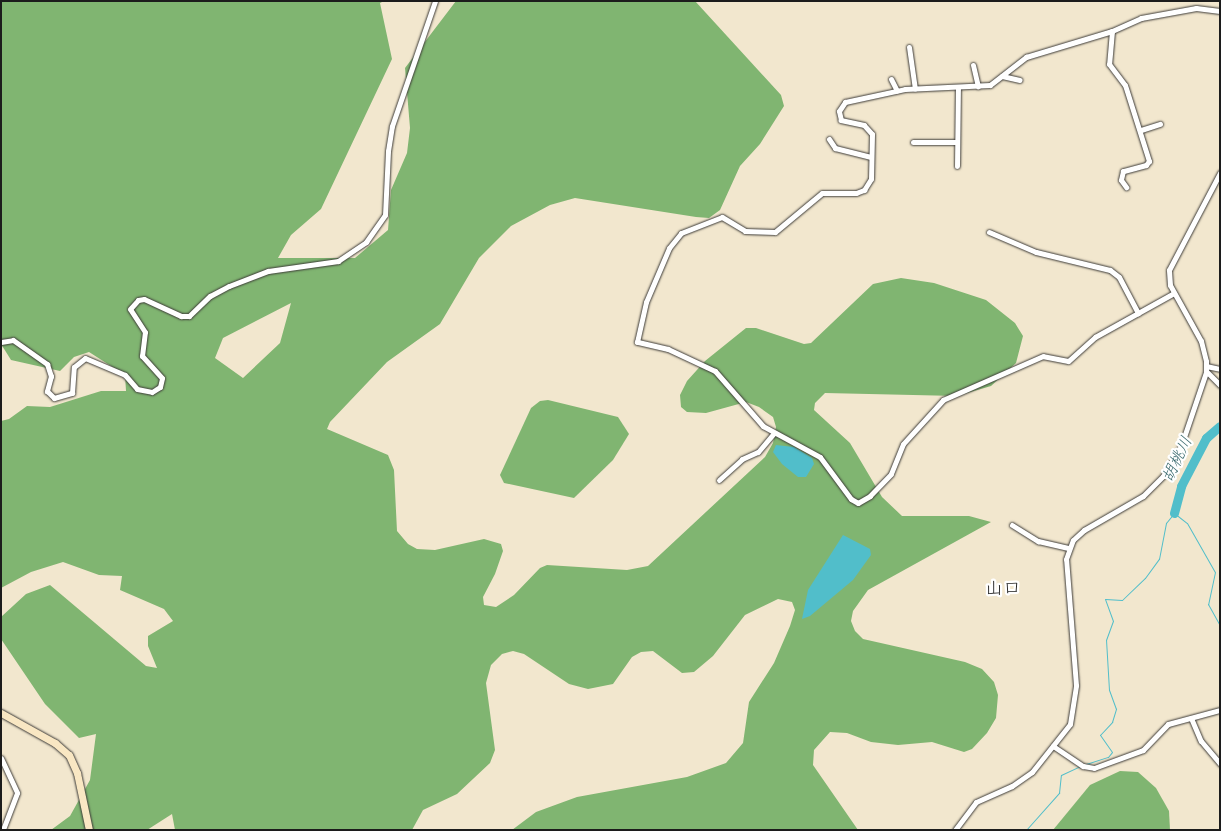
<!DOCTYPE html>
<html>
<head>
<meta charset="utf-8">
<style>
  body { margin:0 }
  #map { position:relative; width:1221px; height:831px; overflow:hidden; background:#f2e7ce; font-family:Dekko,"Klee One",sans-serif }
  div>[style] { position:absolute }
  .forest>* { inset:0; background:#80b571 }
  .water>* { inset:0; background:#51beca }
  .stream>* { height:1px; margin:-0.5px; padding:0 0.5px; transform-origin:0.5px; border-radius:0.5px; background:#51beca }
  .river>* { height:9px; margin:-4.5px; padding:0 4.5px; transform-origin:4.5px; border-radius:4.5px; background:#51beca }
  .roads { filter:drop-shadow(0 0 1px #3c3a37) drop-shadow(0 0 1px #3c3a37) }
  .minor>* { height:5px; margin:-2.5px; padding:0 2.5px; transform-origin:2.5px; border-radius:2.5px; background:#fff }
  .secondary>* { height:7px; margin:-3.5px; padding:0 3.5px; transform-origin:3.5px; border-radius:3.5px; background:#f9e7c3 }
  span { translate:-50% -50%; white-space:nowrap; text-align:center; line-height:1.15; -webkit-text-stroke:4.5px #fff; paint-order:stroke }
  .water-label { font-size:16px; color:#34656a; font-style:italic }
  .quarter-label { font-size:18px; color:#1c1c1c }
  .frame { position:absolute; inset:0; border:2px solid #1c1c1c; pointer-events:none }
</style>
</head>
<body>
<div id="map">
  <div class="forest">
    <div style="clip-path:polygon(evenodd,1px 1px,384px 1px,380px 3px,392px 59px,321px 209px,291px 235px,278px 258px,355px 258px,388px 230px,391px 190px,407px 153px,410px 128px,405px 68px,456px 1px,695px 1px,781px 95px,784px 106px,760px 144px,740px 166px,720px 210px,709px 218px,696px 217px,575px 198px,550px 205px,511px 226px,479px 258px,440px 324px,387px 362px,330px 422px,327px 429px,388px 455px,394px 470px,397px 531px,408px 544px,417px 549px,435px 550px,484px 539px,501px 544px,503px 551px,495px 574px,483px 597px,484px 605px,496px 607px,514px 595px,540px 568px,547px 565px,627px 570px,648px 566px,765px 457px,773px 443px,776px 427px,773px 417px,759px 407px,746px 402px,706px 413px,687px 412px,681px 407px,680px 395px,687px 381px,705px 361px,746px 328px,756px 328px,804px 344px,811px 343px,873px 284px,901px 278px,934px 283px,986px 300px,1015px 323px,1023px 336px,1016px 363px,991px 386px,957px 396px,825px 393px,815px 403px,814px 410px,850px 443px,882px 497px,902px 516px,969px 516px,991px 522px,868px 590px,853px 611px,851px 621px,855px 631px,863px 639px,965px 662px,982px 669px,994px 682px,998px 695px,996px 718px,987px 733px,972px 749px,964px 752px,932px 742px,898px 745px,871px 742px,847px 733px,830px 732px,814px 750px,813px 765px,858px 830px,512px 830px,536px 812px,577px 797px,687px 777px,726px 763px,743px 743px,749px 702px,774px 663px,790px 626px,795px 610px,792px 602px,778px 599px,745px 615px,713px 656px,694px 672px,682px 673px,653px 651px,641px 652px,632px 657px,613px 684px,588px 689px,569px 684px,524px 654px,513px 651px,502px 654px,491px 665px,486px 683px,495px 750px,490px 763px,457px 794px,423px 810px,412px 830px,175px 830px,172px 814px,147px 830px,51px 830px,70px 816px,90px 780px,96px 734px,79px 738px,45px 704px,1px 639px,1px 617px,26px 594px,50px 585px,146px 666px,157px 668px,148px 646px,148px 636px,173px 621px,164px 609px,120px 590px,122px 576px,99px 575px,63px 562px,31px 572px,1px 588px,1px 421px,9px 419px,27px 406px,50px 407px,101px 391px,126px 391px,125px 375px,89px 352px,74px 357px,60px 371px,11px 360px,1px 344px,1px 1px,291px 303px,280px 343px,243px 378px,215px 358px,223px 338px,291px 303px)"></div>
    <div style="clip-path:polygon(548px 400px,618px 417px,629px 434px,613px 460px,574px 498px,504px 483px,500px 475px,531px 408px,540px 401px)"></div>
    <div style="clip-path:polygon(1120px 771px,1138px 772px,1156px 788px,1169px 811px,1170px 830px,1053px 830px,1090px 785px)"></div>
  </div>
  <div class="water">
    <div style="clip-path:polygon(776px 445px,794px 447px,812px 458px,814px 464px,806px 477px,798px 477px,782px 464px,773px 452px)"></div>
    <div style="clip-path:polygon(843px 535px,870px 549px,871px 555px,853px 580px,810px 616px,802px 619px,808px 590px)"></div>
  </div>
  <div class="stream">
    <div style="left:1086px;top:764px;width:23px;rotate:-18deg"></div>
    <div style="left:1108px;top:757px;width:6px;rotate:-51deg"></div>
    <div style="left:1112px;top:752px;width:21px;rotate:-125deg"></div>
    <div style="left:1100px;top:735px;width:18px;rotate:-47deg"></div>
    <div style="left:1112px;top:722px;width:14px;rotate:-73deg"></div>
    <div style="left:1116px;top:709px;width:20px;rotate:-110deg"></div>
    <div style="left:1109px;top:690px;width:50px;rotate:-93.4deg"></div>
    <div style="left:1106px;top:640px;width:20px;rotate:-70deg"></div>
    <div style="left:1113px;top:621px;width:23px;rotate:-110deg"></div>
    <div style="left:1105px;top:599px;width:17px;rotate:3deg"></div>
    <div style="left:1122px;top:600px;width:32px;rotate:-44deg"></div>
    <div style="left:1145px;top:578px;width:24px;rotate:-54deg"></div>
    <div style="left:1159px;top:559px;width:37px;rotate:-79deg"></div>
    <div style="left:1166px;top:523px;width:13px;rotate:-51deg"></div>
    <div style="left:1174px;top:513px;width:16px;rotate:38deg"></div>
    <div style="left:1187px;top:523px;width:56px;rotate:60.3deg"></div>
    <div style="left:1215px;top:572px;width:33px;rotate:102deg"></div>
    <div style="left:1208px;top:604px;width:25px;rotate:61deg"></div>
    <div style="left:1026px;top:830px;width:50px;rotate:-48.3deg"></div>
    <div style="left:1059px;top:793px;width:18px;rotate:-84deg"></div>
    <div style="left:1061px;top:775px;width:21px;rotate:-25deg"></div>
  </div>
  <div class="river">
    <div style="left:1174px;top:513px;width:28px;rotate:-75deg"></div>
    <div style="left:1181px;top:486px;width:54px;rotate:-62.5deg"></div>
    <div style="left:1206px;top:438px;width:18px;rotate:-41deg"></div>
  </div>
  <div class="roads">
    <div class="minor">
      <div style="left:1112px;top:31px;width:33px;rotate:95deg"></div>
      <div style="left:1109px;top:64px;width:26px;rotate:53deg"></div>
      <div style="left:1125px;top:85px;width:80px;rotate:72.5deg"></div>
      <div style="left:1149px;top:161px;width:5px;rotate:127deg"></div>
      <div style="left:1146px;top:165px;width:24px;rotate:165deg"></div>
      <div style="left:1123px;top:171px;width:9px;rotate:103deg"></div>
      <div style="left:1121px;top:180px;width:9px;rotate:54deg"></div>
      <div style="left:909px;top:47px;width:42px;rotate:81.9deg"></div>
      <div style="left:973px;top:65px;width:22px;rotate:77deg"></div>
      <div style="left:1002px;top:76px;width:18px;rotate:13deg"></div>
      <div style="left:891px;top:79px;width:13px;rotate:63deg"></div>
      <div style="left:1141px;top:130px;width:20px;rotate:-18deg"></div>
      <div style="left:829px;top:139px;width:11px;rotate:56deg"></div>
      <div style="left:835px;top:148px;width:37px;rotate:14deg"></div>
      <div style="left:913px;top:142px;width:44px"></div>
      <div style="left:957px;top:166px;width:78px;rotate:-89.3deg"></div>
      <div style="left:989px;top:232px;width:51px;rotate:23.1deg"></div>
      <div style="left:1036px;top:252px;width:76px;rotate:13.7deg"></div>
      <div style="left:1110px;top:270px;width:11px;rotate:38deg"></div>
      <div style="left:1119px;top:277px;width:41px;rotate:62.2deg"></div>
      <div style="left:1174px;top:293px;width:90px;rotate:150.9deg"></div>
      <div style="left:1095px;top:337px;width:36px;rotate:138deg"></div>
      <div style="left:1068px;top:361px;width:25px;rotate:-169deg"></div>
      <div style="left:1043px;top:356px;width:109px;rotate:156.3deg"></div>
      <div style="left:943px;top:400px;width:59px;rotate:132.3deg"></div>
      <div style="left:903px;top:444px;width:32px;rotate:112deg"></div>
      <div style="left:891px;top:474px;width:30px;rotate:134deg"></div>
      <div style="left:870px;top:496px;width:14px;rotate:150deg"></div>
      <div style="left:858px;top:503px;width:8px;rotate:-150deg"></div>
      <div style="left:851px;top:499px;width:52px;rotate:-126.4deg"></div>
      <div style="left:820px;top:457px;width:65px;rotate:-151.5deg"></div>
      <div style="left:763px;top:426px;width:73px;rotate:-131.1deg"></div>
      <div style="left:715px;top:371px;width:52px;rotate:-154.9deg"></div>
      <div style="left:668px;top:349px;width:32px;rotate:-167deg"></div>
      <div style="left:637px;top:342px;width:41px;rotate:-77.3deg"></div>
      <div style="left:646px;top:302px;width:59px;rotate:-66.9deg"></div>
      <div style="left:669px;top:248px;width:19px;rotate:-51deg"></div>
      <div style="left:681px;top:233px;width:44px;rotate:-21.3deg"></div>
      <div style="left:722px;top:217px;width:27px;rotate:31deg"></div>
      <div style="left:745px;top:231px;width:30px;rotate:2deg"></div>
      <div style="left:775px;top:232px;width:61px;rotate:-39.7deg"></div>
      <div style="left:822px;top:193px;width:34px"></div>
      <div style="left:856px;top:193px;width:9px;rotate:-21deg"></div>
      <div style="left:864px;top:190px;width:13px;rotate:-58deg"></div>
      <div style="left:871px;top:179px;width:45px;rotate:-88.7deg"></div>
      <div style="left:872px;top:134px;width:12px;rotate:-132deg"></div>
      <div style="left:864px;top:125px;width:24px;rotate:-168deg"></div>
      <div style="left:841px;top:120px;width:9px;rotate:-103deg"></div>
      <div style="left:839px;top:111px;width:11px;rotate:-56deg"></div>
      <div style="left:845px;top:102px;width:61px;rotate:-12.2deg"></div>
      <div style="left:905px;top:89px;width:85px;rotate:-2.7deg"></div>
      <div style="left:990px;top:85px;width:46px;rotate:-37.9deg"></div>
      <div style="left:1026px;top:57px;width:90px;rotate:-16.8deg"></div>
      <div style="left:1112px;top:31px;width:32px;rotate:-24deg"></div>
      <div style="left:1141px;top:18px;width:56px;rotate:-10.3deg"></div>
      <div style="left:1196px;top:8px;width:24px;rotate:7deg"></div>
      <div style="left:1px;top:342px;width:12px;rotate:-9deg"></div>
      <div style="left:13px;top:340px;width:42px;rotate:35.2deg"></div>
      <div style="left:47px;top:364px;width:13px;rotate:72deg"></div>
      <div style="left:51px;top:376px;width:16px;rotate:105deg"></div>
      <div style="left:47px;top:391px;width:10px;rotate:45deg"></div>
      <div style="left:54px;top:398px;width:19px;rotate:-16deg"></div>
      <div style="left:72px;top:393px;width:26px;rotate:-86deg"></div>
      <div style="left:74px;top:367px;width:14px;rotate:-39deg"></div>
      <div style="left:85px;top:358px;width:43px;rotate:23deg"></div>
      <div style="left:125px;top:375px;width:18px;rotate:49deg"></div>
      <div style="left:137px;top:389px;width:15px;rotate:11deg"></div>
      <div style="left:152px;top:392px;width:9px;rotate:-32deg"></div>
      <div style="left:160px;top:387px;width:9px;rotate:-77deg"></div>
      <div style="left:162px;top:378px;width:30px;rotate:-132deg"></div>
      <div style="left:142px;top:356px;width:24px;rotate:-83deg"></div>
      <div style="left:145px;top:332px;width:27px;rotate:-123deg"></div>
      <div style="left:130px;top:309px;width:12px;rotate:-48deg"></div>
      <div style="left:138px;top:300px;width:6px;rotate:-9deg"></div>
      <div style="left:144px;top:299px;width:41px;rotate:24.7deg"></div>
      <div style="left:181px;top:316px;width:8px"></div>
      <div style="left:189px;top:316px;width:29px;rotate:-44deg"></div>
      <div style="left:210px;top:296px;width:21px;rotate:-28deg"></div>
      <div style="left:229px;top:286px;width:42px;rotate:-21deg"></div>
      <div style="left:268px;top:271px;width:71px;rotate:-8.1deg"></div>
      <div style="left:338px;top:261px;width:34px;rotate:-34deg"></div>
      <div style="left:366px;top:242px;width:33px;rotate:-55deg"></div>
      <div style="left:385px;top:215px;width:64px;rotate:-87.3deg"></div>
      <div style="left:388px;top:151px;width:25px;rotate:-81deg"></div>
      <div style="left:392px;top:126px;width:132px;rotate:-71deg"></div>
      <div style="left:1206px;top:366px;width:14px;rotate:12deg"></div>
      <div style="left:1206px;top:371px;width:20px;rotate:45deg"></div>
      <div style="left:719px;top:480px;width:31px;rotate:-42deg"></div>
      <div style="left:742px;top:459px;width:17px;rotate:-24deg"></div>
      <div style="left:758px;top:452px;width:25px;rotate:-50deg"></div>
      <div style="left:1012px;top:525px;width:31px;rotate:32deg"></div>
      <div style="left:1038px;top:541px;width:31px;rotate:13deg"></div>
      <div style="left:1191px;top:718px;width:25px;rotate:67deg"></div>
      <div style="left:1201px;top:741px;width:30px;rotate:50deg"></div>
      <div style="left:1053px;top:746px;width:36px;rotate:34deg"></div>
      <div style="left:1083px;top:766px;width:11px;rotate:10deg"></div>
      <div style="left:1094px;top:768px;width:52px;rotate:-20.2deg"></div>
      <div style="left:1143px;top:750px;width:36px;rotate:-46deg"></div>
      <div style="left:1168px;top:724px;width:54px;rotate:-15.1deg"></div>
      <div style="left:1px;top:758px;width:38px;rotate:65deg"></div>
      <div style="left:17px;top:793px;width:40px;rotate:111deg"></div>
      <div style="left:955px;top:830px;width:35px;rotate:-53deg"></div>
      <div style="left:976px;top:802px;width:39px;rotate:-24deg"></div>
      <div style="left:1012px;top:786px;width:24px;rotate:-35deg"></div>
      <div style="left:1032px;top:772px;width:61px;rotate:-51.6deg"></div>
      <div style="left:1070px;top:724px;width:39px;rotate:-81deg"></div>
      <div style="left:1076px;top:685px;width:126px;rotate:-94.5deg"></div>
      <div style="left:1066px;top:559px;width:20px;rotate:-70deg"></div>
      <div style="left:1073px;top:540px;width:15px;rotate:-42deg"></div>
      <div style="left:1084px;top:530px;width:68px;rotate:-30deg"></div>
      <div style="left:1143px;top:496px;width:28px;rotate:-45deg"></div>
      <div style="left:1163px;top:476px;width:35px;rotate:-59deg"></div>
      <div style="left:1181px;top:446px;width:78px;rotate:-71.3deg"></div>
      <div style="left:1206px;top:372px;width:11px;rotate:-90deg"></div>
      <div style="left:1206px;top:361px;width:21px;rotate:-104deg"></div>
      <div style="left:1201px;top:341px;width:64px;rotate:-119deg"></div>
      <div style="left:1170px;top:285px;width:15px;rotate:-94deg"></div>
      <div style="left:1169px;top:270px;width:110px;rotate:-62.3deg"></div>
    </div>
    <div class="secondary">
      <div style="left:1px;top:713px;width:62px;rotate:29.1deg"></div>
      <div style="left:55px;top:743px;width:18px;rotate:41deg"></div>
      <div style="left:69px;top:755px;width:20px;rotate:66deg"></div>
      <div style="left:77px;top:773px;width:58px;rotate:78.1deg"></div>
    </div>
  </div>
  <div class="water-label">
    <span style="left:1179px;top:460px;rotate:-64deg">胡桃川</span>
  </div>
  <div class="quarter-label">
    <span style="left:1003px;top:591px">山口</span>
  </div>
  <div class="frame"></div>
</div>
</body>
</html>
